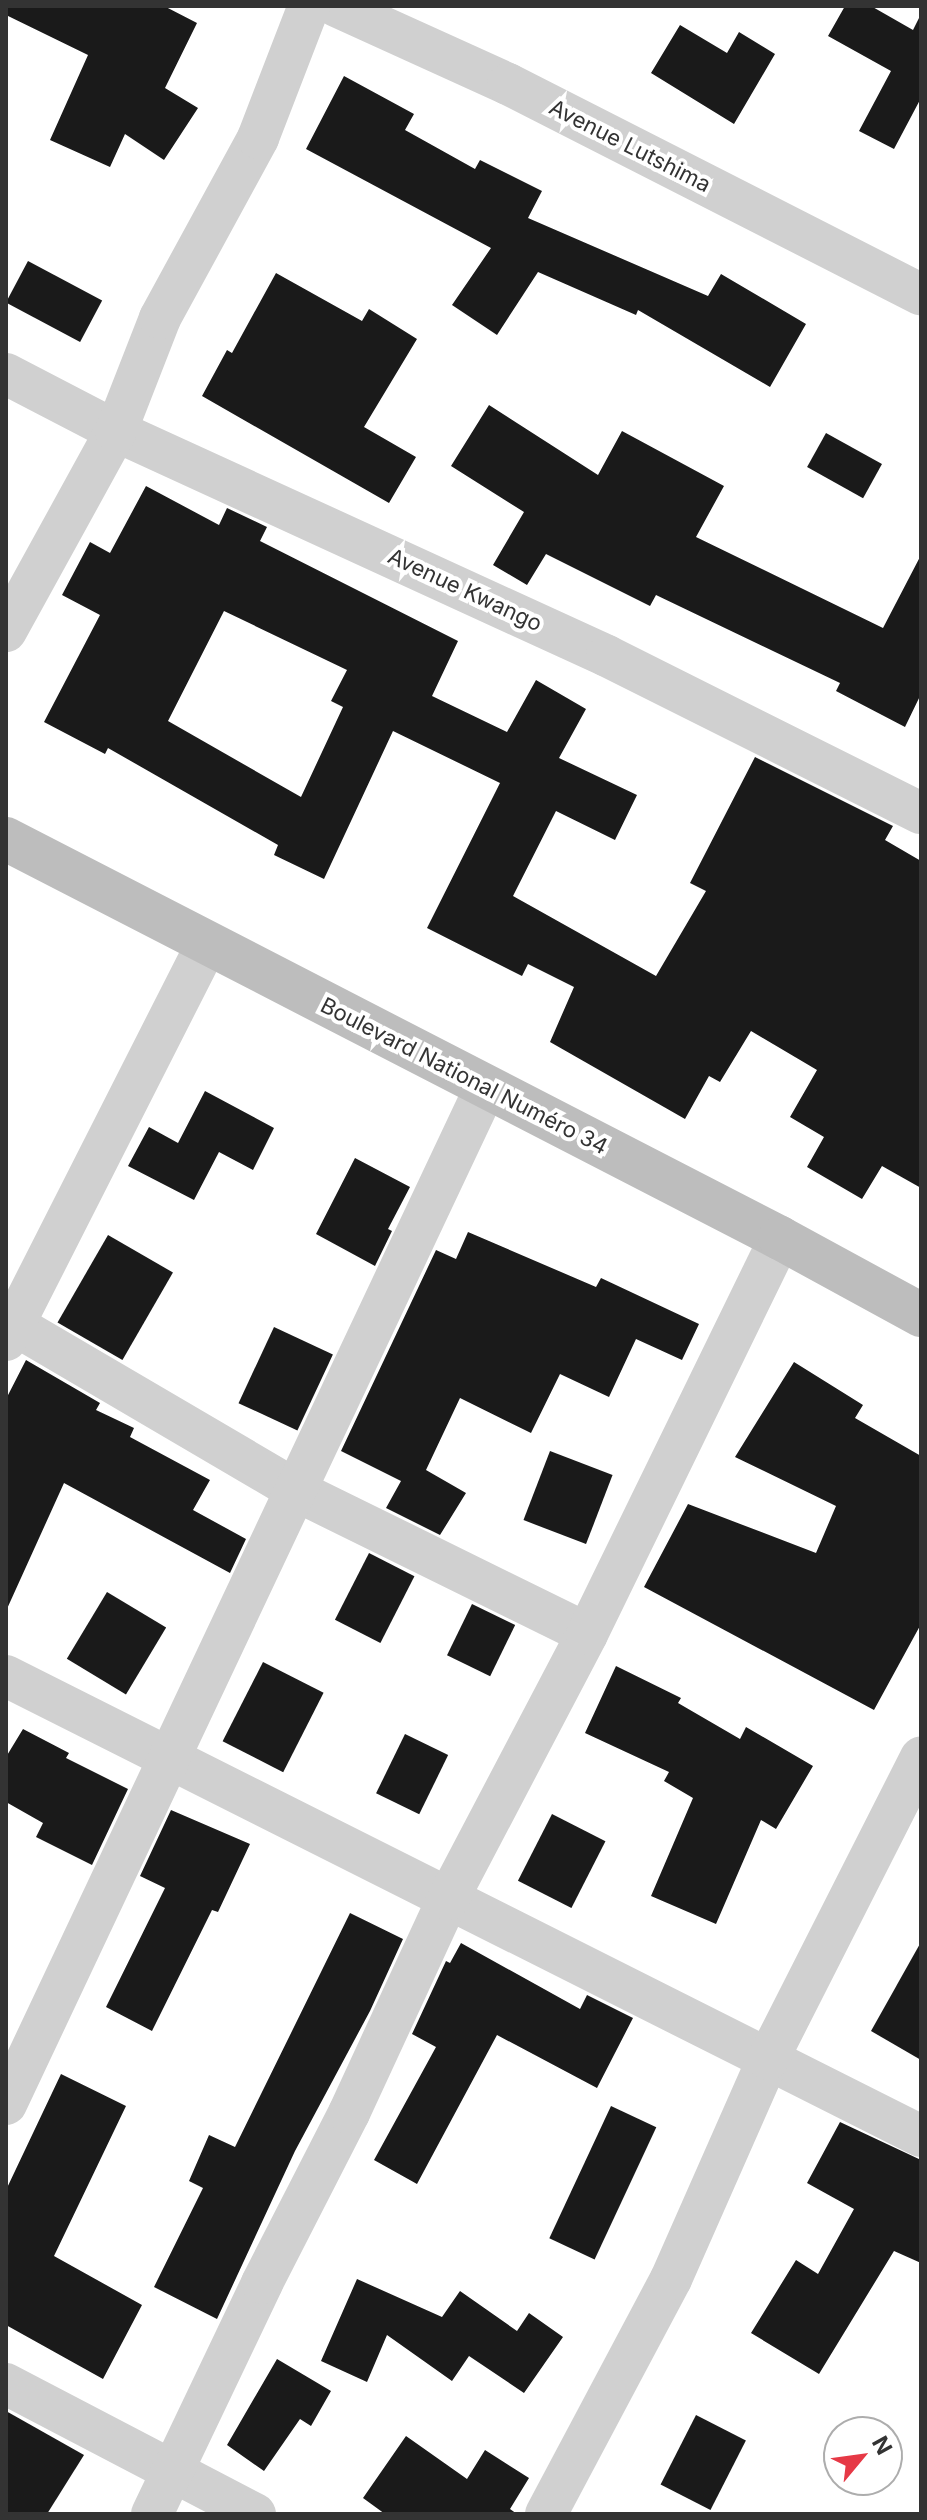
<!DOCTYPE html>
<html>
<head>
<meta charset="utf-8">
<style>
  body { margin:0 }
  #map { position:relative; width:927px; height:2520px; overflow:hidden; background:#fff; font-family:Inter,sans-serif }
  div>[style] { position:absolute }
  .building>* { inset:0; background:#1a1a1a; transform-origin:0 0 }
  .minor>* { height:42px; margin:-21px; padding:0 21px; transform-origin:21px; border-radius:21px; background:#d0d0d0 }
  .secondary>* { height:44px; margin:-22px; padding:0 22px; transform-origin:22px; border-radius:22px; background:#bdbdbd }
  span { translate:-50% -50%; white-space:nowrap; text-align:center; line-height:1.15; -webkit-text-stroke:8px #fff; paint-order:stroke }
  .street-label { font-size:22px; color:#333 }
  .frame { position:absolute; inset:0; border:8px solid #333; pointer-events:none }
  .north { position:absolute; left:823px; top:2416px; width:80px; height:80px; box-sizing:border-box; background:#fff; border:2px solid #adadad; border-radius:50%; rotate:61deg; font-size:22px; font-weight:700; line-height:32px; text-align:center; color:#333 }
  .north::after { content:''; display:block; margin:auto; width:28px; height:36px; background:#e63946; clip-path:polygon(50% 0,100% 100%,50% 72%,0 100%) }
</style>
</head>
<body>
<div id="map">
  <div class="building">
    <div style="clip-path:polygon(6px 6px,164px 6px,197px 23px,165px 88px,198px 108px,164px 160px,125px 134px,110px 167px,50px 140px,88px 55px,6px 15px)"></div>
    <div style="clip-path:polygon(845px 6px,871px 6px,913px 30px,921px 14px,921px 98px,894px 149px,859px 131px,891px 71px,828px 36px)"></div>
    <div style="clip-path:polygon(680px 25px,727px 53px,739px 32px,775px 54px,734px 124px,651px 73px)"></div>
    <div style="clip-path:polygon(344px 76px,414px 114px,405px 130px,475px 169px,480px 160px,542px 191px,528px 218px,708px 296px,721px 274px,806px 324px,770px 387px,638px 310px,636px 315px,538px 272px,497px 335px,452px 305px,491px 248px,306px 149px)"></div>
    <div style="left:28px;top:261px;width:84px;height:47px;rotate:28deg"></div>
    <div style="clip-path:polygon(276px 273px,362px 321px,369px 309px,417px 339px,364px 427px,416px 457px,389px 503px,202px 396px,227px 350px,232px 353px)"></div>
    <div style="clip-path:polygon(489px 405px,598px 475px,622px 431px,724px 486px,696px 537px,883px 628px,921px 555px,921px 694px,905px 727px,836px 691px,840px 683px,656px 595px,650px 606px,546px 554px,527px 585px,493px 565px,524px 512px,451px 466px)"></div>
    <div style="left:826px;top:433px;width:64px;height:39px;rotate:29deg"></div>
    <div style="clip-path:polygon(evenodd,146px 486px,219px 525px,227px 508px,267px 527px,260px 541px,458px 641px,432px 696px,507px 732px,536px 680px,586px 709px,559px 758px,637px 795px,615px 840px,556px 811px,513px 896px,656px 976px,706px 891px,690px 883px,755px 757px,893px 826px,885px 840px,921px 861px,921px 1188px,882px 1166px,862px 1199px,807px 1167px,824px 1137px,790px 1117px,817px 1070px,751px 1031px,720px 1082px,709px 1076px,685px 1119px,550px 1042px,574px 987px,528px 964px,522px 976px,427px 928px,500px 783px,393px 731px,324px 879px,274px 855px,278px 845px,108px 748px,105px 754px,44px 722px,100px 615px,62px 595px,90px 542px,110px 553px,146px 486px,224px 611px,347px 670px,331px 701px,343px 707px,301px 797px,168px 721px,224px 611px)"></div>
    <div style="clip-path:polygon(205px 1091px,274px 1128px,253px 1170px,219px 1152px,194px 1200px,128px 1166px,149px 1127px,178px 1143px)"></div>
    <div style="clip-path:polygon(355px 1158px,410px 1187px,388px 1229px,392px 1231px,375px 1266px,316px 1234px)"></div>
    <div style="clip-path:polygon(468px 1232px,596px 1287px,601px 1278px,699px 1324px,682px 1360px,636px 1339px,609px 1397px,560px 1374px,531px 1433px,460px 1398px,426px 1470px,466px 1493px,440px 1535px,386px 1508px,401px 1481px,341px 1451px,436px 1250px,456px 1259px)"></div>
    <div style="left:108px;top:1235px;width:75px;height:101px;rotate:30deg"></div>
    <div style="left:274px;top:1327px;width:65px;height:84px;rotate:25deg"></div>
    <div style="clip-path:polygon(26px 1360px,100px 1403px,96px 1410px,134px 1428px,130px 1437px,210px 1480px,193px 1510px,246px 1539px,230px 1573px,64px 1483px,6px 1611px,6px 1399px)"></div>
    <div style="clip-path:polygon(794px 1362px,863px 1405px,855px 1418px,921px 1456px,921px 1624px,874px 1710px,644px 1587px,688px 1504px,816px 1553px,836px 1506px,735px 1457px)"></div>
    <div style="left:550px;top:1451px;width:67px;height:74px;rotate:21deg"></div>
    <div style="left:369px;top:1553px;width:51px;height:75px;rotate:27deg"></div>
    <div style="left:107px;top:1592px;width:69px;height:78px;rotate:31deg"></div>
    <div style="left:472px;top:1604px;width:48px;height:57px;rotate:26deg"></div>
    <div style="left:263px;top:1662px;width:68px;height:89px;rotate:27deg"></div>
    <div style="clip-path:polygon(616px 1666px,681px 1698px,678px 1703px,740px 1739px,746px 1727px,813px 1766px,776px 1829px,761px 1820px,716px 1924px,651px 1896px,693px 1798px,664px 1781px,669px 1772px,585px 1733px)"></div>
    <div style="clip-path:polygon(23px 1729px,69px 1753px,66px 1758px,128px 1789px,92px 1865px,36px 1837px,43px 1823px,6px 1802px,6px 1757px)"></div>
    <div style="left:405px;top:1734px;width:48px;height:66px;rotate:26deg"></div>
    <div style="clip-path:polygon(171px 1810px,250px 1844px,218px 1912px,212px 1910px,152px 2031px,106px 2007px,165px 1888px,140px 1876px)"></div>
    <div style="left:552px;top:1814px;width:60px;height:75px;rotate:27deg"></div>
    <div style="clip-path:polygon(350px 1913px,403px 1939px,370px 2011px,295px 2151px,217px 2319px,154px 2287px,203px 2188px,189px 2181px,209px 2135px,235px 2147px)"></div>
    <div style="clip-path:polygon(921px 1942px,921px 2060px,871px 2031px)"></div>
    <div style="clip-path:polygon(461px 1943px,580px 2009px,587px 1995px,633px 2018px,597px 2088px,497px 2035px,417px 2184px,374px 2160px,436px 2047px,412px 2034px,446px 1961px,450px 1963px)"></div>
    <div style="clip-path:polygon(61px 2074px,126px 2106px,54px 2256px,142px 2305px,103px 2379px,6px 2325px,6px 2190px)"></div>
    <div style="left:611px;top:2106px;width:50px;height:146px;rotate:25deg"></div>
    <div style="clip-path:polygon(840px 2122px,921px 2160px,921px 2263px,894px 2251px,819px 2374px,751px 2333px,796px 2260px,818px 2274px,854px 2209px,807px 2183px)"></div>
    <div style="clip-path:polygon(357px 2279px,442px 2317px,460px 2291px,517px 2331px,529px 2313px,563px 2337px,524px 2393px,469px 2356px,452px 2381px,387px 2335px,367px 2382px,321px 2361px)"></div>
    <div style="clip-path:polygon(277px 2359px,331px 2391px,311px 2426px,300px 2419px,264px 2471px,227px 2445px)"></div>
    <div style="clip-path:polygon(6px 2411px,84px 2455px,47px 2514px,6px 2514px)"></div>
    <div style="left:696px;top:2415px;width:56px;height:78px;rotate:27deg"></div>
    <div style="clip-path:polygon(406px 2436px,467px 2479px,485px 2450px,529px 2478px,510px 2509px,517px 2514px,385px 2514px,363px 2498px)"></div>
  </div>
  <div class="minor">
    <div style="left:336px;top:6px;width:189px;rotate:24.4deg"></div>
    <div style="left:508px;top:84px;width:463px;rotate:27deg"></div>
    <div style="left:6px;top:374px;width:124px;rotate:27.4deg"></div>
    <div style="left:116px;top:431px;width:540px;rotate:24.62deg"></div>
    <div style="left:607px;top:656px;width:351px;rotate:26.6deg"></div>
    <div style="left:6px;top:631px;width:228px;rotate:-61.2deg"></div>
    <div style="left:116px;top:431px;width:121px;rotate:-68.7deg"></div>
    <div style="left:160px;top:318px;width:205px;rotate:-61.4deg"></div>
    <div style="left:258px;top:138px;width:142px;rotate:-68.9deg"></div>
    <div style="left:6px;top:1320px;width:338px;rotate:30.4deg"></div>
    <div style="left:297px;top:1491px;width:323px;rotate:26.2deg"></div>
    <div style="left:6px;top:1340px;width:445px;rotate:-63.1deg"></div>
    <div style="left:6px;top:1676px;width:1024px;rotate:26.69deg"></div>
    <div style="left:6px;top:2104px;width:1122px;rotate:-64.74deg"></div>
    <div style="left:6px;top:2384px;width:281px;rotate:27.6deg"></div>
    <div style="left:152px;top:2514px;width:256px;rotate:-64.5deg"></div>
    <div style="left:262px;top:2283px;width:191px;rotate:-62.9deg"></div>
    <div style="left:349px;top:2113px;width:236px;rotate:-65.2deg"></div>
    <div style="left:448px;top:1899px;width:299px;rotate:-62.3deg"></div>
    <div style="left:587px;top:1634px;width:441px;rotate:-64deg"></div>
    <div style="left:546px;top:2514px;width:266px;rotate:-62deg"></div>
    <div style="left:671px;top:2279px;width:240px;rotate:-66.2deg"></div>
    <div style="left:768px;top:2059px;width:338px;rotate:-63.1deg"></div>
  </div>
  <div class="secondary">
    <div style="left:6px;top:839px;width:871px;rotate:27.27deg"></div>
    <div style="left:780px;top:1238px;width:161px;rotate:28.6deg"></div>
  </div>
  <div class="street-label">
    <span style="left:630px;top:146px;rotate:27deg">Avenue Lutshima</span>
    <span style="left:465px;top:590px;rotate:25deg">Avenue Kwango</span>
    <span style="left:464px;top:1076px;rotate:27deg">Boulevard National Numéro 34</span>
  </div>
  <div class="frame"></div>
  <div class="north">N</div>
</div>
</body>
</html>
